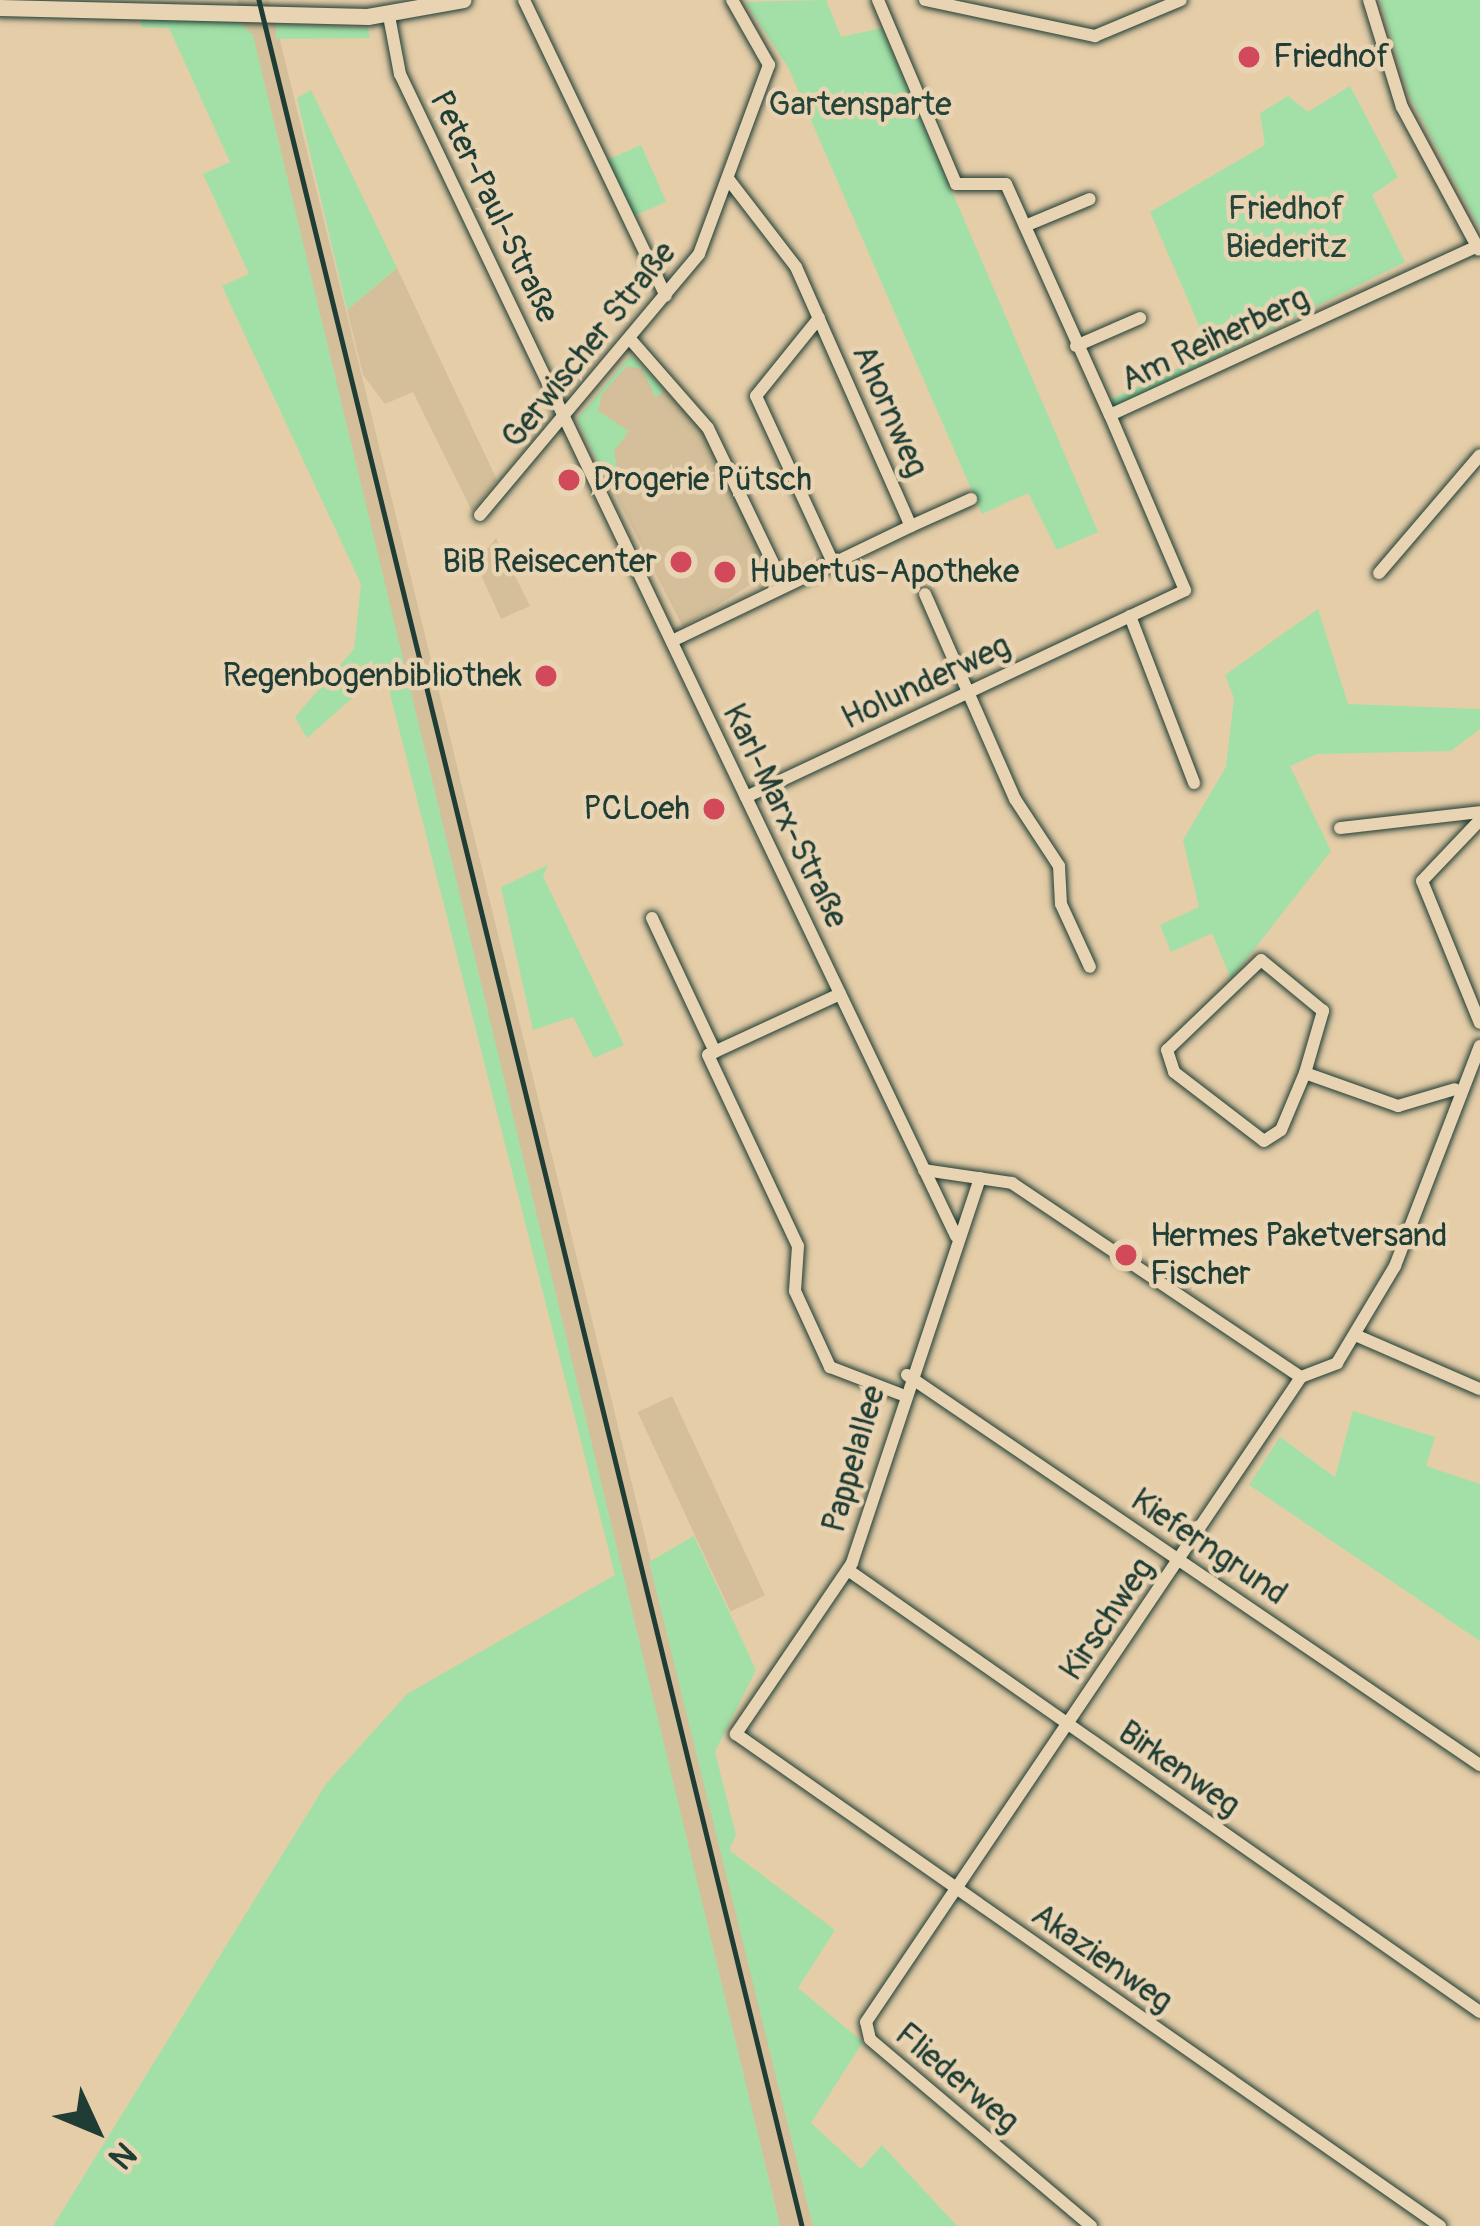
<!DOCTYPE html>
<html>
<head>
<meta charset="utf-8">
<style>
  body { margin:0 }
  #map { position:relative; width:1480px; height:2226px; overflow:hidden; background:#e5cda8; font-family:Pangolin,sans-serif }
  div>[style] { position:absolute }
  .built>* { inset:0; background:#d4bf9a; transform-origin:0 0 }
  .green>* { inset:0; background:#a3e0a7; transform-origin:0 0 }
  .roads { filter:drop-shadow(0 0 3px #1f3d34) drop-shadow(0 0 3px #1f3d34) }
  .street>* { height:12px; margin:-6px; padding:0 6px; transform-origin:6px; border-radius:6px; background:#e8d3b2 }
  .secondary>* { height:16px; margin:-8px; padding:0 8px; transform-origin:8px; border-radius:8px; background:#e8d3b2 }
  .rail>* { height:4.5px; margin:-2.25px; padding:0 2.25px; transform-origin:2.25px; border-radius:2.25px; background:#1f3d34 }
  .dots>* { width:33px; height:33px; translate:-50% -50%; box-sizing:border-box; border:6px solid #e8d3b2; border-radius:50% }
  span { translate:-50% -50%; white-space:nowrap; text-align:center; line-height:1.15; -webkit-text-stroke:9px #e8d3b2; paint-order:stroke }
  .poi-label { font-size:33px; color:#1f3d34 }
  .left { translate:0 -50%; text-align:left }
  .right { translate:-100% -50%; text-align:right }
  .park-label { font-size:33px; color:#26453a }
  .street-label { font-size:33px; color:#1f3d34 }
  .north { position:absolute; left:36px; top:2070px; width:120px; height:120px; -webkit-text-stroke:9px #e8d3b2; paint-order:stroke; rotate:134deg; font-size:33px; font-weight:700; line-height:48px; text-align:center; color:#1f3d34 }
  .north::after { content:''; display:block; margin:auto; width:42px; height:54px; background:#1f3d34; clip-path:polygon(50% 0,100% 100%,50% 72%,0 100%) }
</style>
</head>
<body>
<div id="map">
  <div class="built">
    <div style="clip-path:polygon(237px 0,269px 0,276px 24px,813px 2226px,780px 2226px)"></div>
    <div style="clip-path:polygon(397px 268px,497px 480px,472px 511px,413px 392px,385px 404px,363px 375px,347px 310px)"></div>
    <div style="clip-path:polygon(631px 355px,703px 431px,769px 567px,763px 591px,753px 583px,683px 627px,577px 419px)"></div>
    <div style="clip-path:polygon(496px 538px,530px 606px,501px 619px,476px 564px)"></div>
    <div style="left:672px;top:1396px;width:220px;height:38px;rotate:65deg"></div>
  </div>
  <div class="green">
    <div style="clip-path:polygon(826px 0,841px 37px,882px 28px,1098px 532px,1057px 550px,1028px 493px,982px 514px,788px 67px,745px 2px)"></div>
    <div style="clip-path:polygon(1380px 0,1480px 0,1480px 229px,1409px 95px)"></div>
    <div style="clip-path:polygon(141px 16px,238px 21px,253px 35px,780px 2226px,53px 2226px,326px 1784px,407px 1694px,615px 1575px,384px 670px,307px 738px,295px 717px,354px 649px,361px 584px,222px 286px,249px 274px,203px 174px,230px 162px,169px 28px,141px 27px)"></div>
    <div style="clip-path:polygon(276px 24px,368px 28px,370px 38px,276px 39px)"></div>
    <div style="clip-path:polygon(1350px 86px,1398px 177px,1372px 195px,1405px 262px,1112px 409px,1105px 402px,1211px 353px,1150px 212px,1265px 145px,1260px 113px,1288px 96px,1308px 112px)"></div>
    <div style="clip-path:polygon(311px 90px,397px 268px,347px 310px,297px 98px)"></div>
    <div style="left:641px;top:145px;width:62px;height:39px;rotate:66deg"></div>
    <div style="clip-path:polygon(631px 355px,664px 390px,656px 398px,642px 369px,627px 366px,602px 394px,598px 411px,629px 431px,614px 451px,619px 483px,629px 482px,611px 490px,577px 419px)"></div>
    <div style="clip-path:polygon(1318px 609px,1348px 704px,1480px 709px,1480px 729px,1451px 751px,1317px 754px,1290px 766px,1331px 851px,1231px 979px,1212px 933px,1171px 952px,1160px 925px,1199px 907px,1183px 840px,1226px 767px,1234px 698px,1225px 675px)"></div>
    <div style="clip-path:polygon(548px 865px,543px 876px,624px 1045px,594px 1058px,573px 1017px,533px 1030px,501px 887px)"></div>
    <div style="clip-path:polygon(1353px 1411px,1435px 1437px,1426px 1466px,1480px 1484px,1480px 1641px,1249px 1485px,1280px 1437px,1335px 1477px)"></div>
    <div style="clip-path:polygon(694px 1536px,756px 1670px,715px 1752px,736px 1835px,729px 1850px,835px 1930px,798px 1988px,863px 2042px,811px 2123px,861px 2169px,882px 2145px,957px 2226px,813px 2226px,649px 1562px)"></div>
  </div>
  <div class="roads">
    <div class="street">
      <div style="left:524px;top:0;width:328px;rotate:64.4deg"></div>
      <div style="left:878px;top:0;width:200px;rotate:67deg"></div>
      <div style="left:956px;top:184px;width:50px"></div>
      <div style="left:1006px;top:184px;width:253px;rotate:65.8deg"></div>
      <div style="left:1110px;top:415px;width:404px;rotate:-24.7deg"></div>
      <div style="left:925px;top:0;width:174px;rotate:12deg"></div>
      <div style="left:1095px;top:36px;width:93px;rotate:-22.7deg"></div>
      <div style="left:1369px;top:0;width:112px;rotate:72.9deg"></div>
      <div style="left:1402px;top:107px;width:162px;rotate:61.7deg"></div>
      <div style="left:389px;top:16px;width:59px;rotate:79.3deg"></div>
      <div style="left:400px;top:74px;width:1288px;rotate:64.43deg"></div>
      <div style="left:729px;top:180px;width:110px;rotate:52.4deg"></div>
      <div style="left:796px;top:267px;width:283px;rotate:66.1deg"></div>
      <div style="left:911px;top:526px;width:66px;rotate:-24.2deg"></div>
      <div style="left:1025px;top:226px;width:70px;rotate:-22.6deg"></div>
      <div style="left:819px;top:318px;width:100px;rotate:128.9deg"></div>
      <div style="left:756px;top:396px;width:184px;rotate:65.2deg"></div>
      <div style="left:630px;top:339px;width:118px;rotate:48.8deg"></div>
      <div style="left:708px;top:428px;width:175px;rotate:64.3deg"></div>
      <div style="left:1076px;top:346px;width:70px;rotate:-23.6deg"></div>
      <div style="left:480px;top:515px;width:341px;rotate:-50deg"></div>
      <div style="left:699px;top:254px;width:202px;rotate:-69.7deg"></div>
      <div style="left:769px;top:65px;width:75px;rotate:-119.6deg"></div>
      <div style="left:1379px;top:573px;width:155px;rotate:-49.4deg"></div>
      <div style="left:925px;top:594px;width:224px;rotate:66.3deg"></div>
      <div style="left:1015px;top:799px;width:80px;rotate:56.7deg"></div>
      <div style="left:1059px;top:866px;width:38px;rotate:87deg"></div>
      <div style="left:1061px;top:904px;width:69px;rotate:65.3deg"></div>
      <div style="left:1130px;top:616px;width:179px;rotate:69deg"></div>
      <div style="left:672px;top:641px;width:265px;rotate:-25.7deg"></div>
      <div style="left:746px;top:797px;width:485px;rotate:-25.2deg"></div>
      <div style="left:1185px;top:590px;width:190px;rotate:-113.2deg"></div>
      <div style="left:1480px;top:820px;width:84px;rotate:133.6deg"></div>
      <div style="left:1422px;top:881px;width:153px;rotate:67.8deg"></div>
      <div style="left:1340px;top:828px;width:141px;rotate:-6.5deg"></div>
      <div style="left:652px;top:918px;width:148px;rotate:64.8deg"></div>
      <div style="left:840px;top:994px;width:145px;rotate:155.2deg"></div>
      <div style="left:708px;top:1055px;width:211px;rotate:64.8deg"></div>
      <div style="left:798px;top:1246px;width:45px;rotate:93.8deg"></div>
      <div style="left:795px;top:1291px;width:84px;rotate:65.3deg"></div>
      <div style="left:830px;top:1367px;width:75px;rotate:21.1deg"></div>
      <div style="left:1305px;top:1073px;width:65px;rotate:-73.8deg"></div>
      <div style="left:1323px;top:1011px;width:80px;rotate:-140.6deg"></div>
      <div style="left:1261px;top:960px;width:130px;rotate:136.2deg"></div>
      <div style="left:1167px;top:1050px;width:23px;rotate:72deg"></div>
      <div style="left:1174px;top:1072px;width:113px;rotate:37.5deg"></div>
      <div style="left:1264px;top:1141px;width:20px;rotate:-33deg"></div>
      <div style="left:1281px;top:1130px;width:62px;rotate:-67.2deg"></div>
      <div style="left:1305px;top:1073px;width:99px;rotate:19.5deg"></div>
      <div style="left:1398px;top:1106px;width:59px;rotate:-16.6deg"></div>
      <div style="left:924px;top:1170px;width:89px;rotate:8.4deg"></div>
      <div style="left:1012px;top:1183px;width:348px;rotate:33.9deg"></div>
      <div style="left:980px;top:1178px;width:406px;rotate:108.4deg"></div>
      <div style="left:852px;top:1563px;width:207px;rotate:124.2deg"></div>
      <div style="left:736px;top:1734px;width:859px;rotate:34.95deg"></div>
      <div style="left:1355px;top:1335px;width:136px;rotate:23.4deg"></div>
      <div style="left:907px;top:1375px;width:693px;rotate:34.24deg"></div>
      <div style="left:1301px;top:1377px;width:39px;rotate:-21deg"></div>
      <div style="left:1337px;top:1363px;width:113px;rotate:-59.1deg"></div>
      <div style="left:1395px;top:1266px;width:236px;rotate:-68.9deg"></div>
      <div style="left:848px;top:1570px;width:771px;rotate:34.97deg"></div>
      <div style="left:1091px;top:2226px;width:289px;rotate:-139.8deg"></div>
      <div style="left:870px;top:2039px;width:17px;rotate:-103deg"></div>
      <div style="left:866px;top:2022px;width:778px;rotate:-56deg"></div>
    </div>
    <div class="secondary">
      <div style="left:0;top:8px;width:368px;rotate:1.4deg"></div>
      <div style="left:368px;top:17px;width:97px;rotate:-10deg"></div>
    </div>
  </div>
  <div class="rail">
    <div style="left:259px;top:0;width:2291px;rotate:76.29deg"></div>
  </div>
  <div class="dots">
    <div style="left:1249px;top:57px;background:#d1495b"></div>
    <div style="left:569px;top:480px;background:#d1495b"></div>
    <div style="left:681px;top:562px;background:#d1495b"></div>
    <div style="left:725px;top:572px;background:#d1495b"></div>
    <div style="left:546px;top:676px;background:#d1495b"></div>
    <div style="left:714px;top:809px;background:#d1495b"></div>
    <div style="left:1126px;top:1255px;background:#d1495b"></div>
  </div>
  <div class="poi-label">
    <span class="left" style="left:1273px;top:57px">Friedhof</span>
    <span class="left" style="left:593px;top:480px">Drogerie Pütsch</span>
    <span class="right" style="left:657px;top:562px">BiB Reisecenter</span>
    <span class="left" style="left:749px;top:572px">Hubertus-Apotheke</span>
    <span class="right" style="left:522px;top:676px">Regenbogenbibliothek</span>
    <span class="right" style="left:690px;top:809px">PCLoeh</span>
    <span class="left" style="left:1150px;top:1255px">Hermes Paketversand<br>Fischer</span>
  </div>
  <div class="park-label">
    <span style="left:860px;top:105px">Gartensparte</span>
    <span style="left:1286px;top:228px">Friedhof<br>Biederitz</span>
  </div>
  <div class="street-label">
    <span style="left:494px;top:207px;rotate:64deg">Peter-Paul-Straße</span>
    <span style="left:1215px;top:339px;rotate:-25deg">Am Reiherberg</span>
    <span style="left:589px;top:345px;rotate:-51deg">Gerwischer Straße</span>
    <span style="left:890px;top:411px;rotate:66deg">Ahornweg</span>
    <span style="left:926px;top:682px;rotate:-25deg">Holunderweg</span>
    <span style="left:785px;top:816px;rotate:64deg">Karl-Marx-Straße</span>
    <span style="left:854px;top:1459px;rotate:-74deg">Pappelallee</span>
    <span style="left:1209px;top:1547px;rotate:34deg">Kieferngrund</span>
    <span style="left:1107px;top:1619px;rotate:-56deg">Kirschweg</span>
    <span style="left:1179px;top:1769px;rotate:35deg">Birkenweg</span>
    <span style="left:1102px;top:1958px;rotate:35deg">Akazienweg</span>
    <span style="left:957px;top:2078px;rotate:40deg">Fliederweg</span>
  </div>
  <div class="north">N</div>
</div>
</body>
</html>
